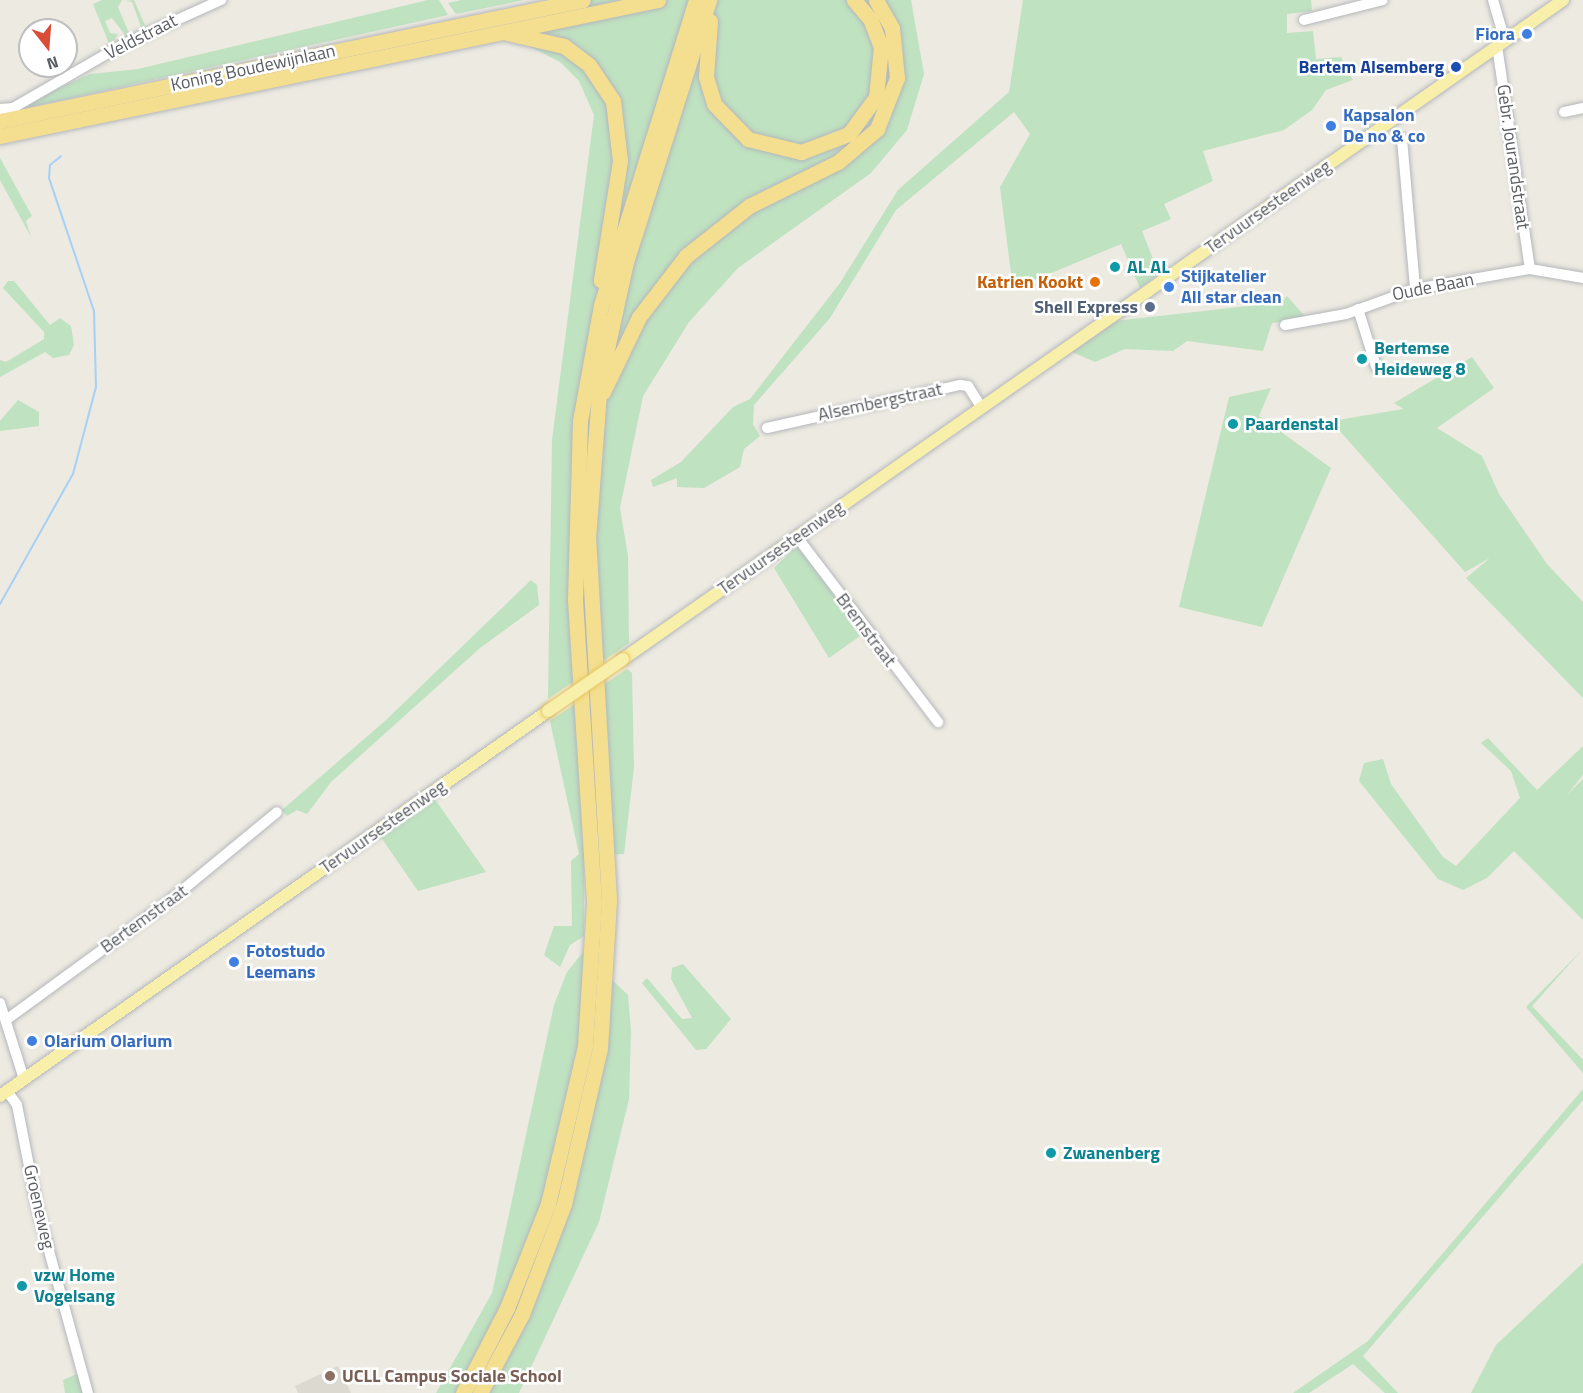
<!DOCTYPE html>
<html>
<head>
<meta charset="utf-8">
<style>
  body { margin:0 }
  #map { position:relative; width:1583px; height:1393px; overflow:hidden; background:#eceae1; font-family:"Titillium Web",sans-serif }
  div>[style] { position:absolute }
  .education>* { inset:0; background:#dbd9d0 }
  .green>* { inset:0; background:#bfe2c1 }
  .stream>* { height:2px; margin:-1px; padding:0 1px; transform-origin:1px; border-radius:1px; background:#a5d0f8 }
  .roads { filter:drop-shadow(0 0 2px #b4b7bb) drop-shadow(0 0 2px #b4b7bb) }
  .minor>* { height:10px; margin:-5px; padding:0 5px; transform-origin:5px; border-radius:5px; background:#fff }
  .major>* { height:12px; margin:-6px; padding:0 6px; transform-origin:6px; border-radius:6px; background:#f8efaa }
  .highway>* { height:15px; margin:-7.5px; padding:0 7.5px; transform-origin:7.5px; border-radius:7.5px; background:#f4df90 }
  .bridges { filter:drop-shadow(0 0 2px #e6c760) drop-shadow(0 0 2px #e6c760) }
  .major-bridge>* { height:12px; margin:-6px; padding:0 6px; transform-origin:6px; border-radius:6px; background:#f8efaa }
  .dots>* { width:16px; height:16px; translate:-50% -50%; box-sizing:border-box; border:3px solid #fff; border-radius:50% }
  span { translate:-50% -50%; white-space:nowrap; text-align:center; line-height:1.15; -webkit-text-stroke:5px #fff; paint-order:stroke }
  .shop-label { font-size:18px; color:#366cbe; font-weight:700 }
  .right { translate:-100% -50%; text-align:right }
  .left { translate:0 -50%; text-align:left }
  .street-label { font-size:18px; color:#5a5d61 }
  .transit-label { font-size:18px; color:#164399; font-weight:700 }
  .culture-label { font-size:18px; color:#0d838f; font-weight:700 }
  .food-label { font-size:18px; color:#c56008; font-weight:700 }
  .service-label { font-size:18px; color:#4e5e75; font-weight:700 }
  .education-label { font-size:18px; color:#785e54; font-weight:700 }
  .north { position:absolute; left:18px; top:18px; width:60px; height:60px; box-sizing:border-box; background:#fff; border:2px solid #bdbec0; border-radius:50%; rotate:163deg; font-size:16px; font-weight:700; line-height:24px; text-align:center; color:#5a5d61 }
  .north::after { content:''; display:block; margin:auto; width:21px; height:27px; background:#db4c38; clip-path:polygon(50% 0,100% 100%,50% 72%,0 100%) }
</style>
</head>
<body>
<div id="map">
  <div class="education">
    <div style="clip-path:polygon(338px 1366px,351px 1393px,298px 1393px,295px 1386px)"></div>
  </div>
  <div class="green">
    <div style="clip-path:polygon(102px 0,122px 0,118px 7px,131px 38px,118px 43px,126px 36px,112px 18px,105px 21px,110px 33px,118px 34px,110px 46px,93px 4px)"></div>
    <div style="clip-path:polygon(134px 0,147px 30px,143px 32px,132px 2px,125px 1px)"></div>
    <div style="clip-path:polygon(428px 0,439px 0,448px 15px,30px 107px,28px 102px,90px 74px,138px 69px)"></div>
    <div style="clip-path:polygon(461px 0,524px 0,456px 14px,448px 3px)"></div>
    <div style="clip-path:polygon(561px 0,911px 0,924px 74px,907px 130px,871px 173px,738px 268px,689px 322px,643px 396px,620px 508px,628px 556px,629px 643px,548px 699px,552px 440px,594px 115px,579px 81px,560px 62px,513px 38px,507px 19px)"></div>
    <div style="clip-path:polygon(1023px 0,1311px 0,1312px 11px,1287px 14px,1287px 33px,1313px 31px,1316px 59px,1341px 57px,1353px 80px,1326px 90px,1312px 110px,1284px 130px,1203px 151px,1213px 181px,1164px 204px,1171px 219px,1142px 231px,1159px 274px,1140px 288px,1121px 244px,1013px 289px,1000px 187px,1030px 134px,1014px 112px,896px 210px,830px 318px,754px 405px,753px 424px,760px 436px,744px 449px,740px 467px,704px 488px,677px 487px,677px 478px,653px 487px,651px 480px,681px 462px,733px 407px,750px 399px,840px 283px,898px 190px,1009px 92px)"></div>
    <div style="clip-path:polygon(0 158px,32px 216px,26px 221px,31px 237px,0 180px)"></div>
    <div style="clip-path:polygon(8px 281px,14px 281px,50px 325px,60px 318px,71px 326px,74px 345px,69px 355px,53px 358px,45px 352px,0 377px,0 360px,6px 362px,44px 339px,44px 332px,3px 288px)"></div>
    <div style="clip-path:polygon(1287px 296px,1307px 319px,1272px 323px,1263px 351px,1187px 341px,1173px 351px,1125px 349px,1095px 362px,1072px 352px,1115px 321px,1282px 302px)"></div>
    <div style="clip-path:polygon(1472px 357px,1494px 388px,1437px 428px,1482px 456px,1499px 494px,1547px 564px,1583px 602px,1583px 698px,1466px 578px,1490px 558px,1465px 572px,1338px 429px,1338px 420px,1403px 409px,1411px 414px,1394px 403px)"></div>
    <div style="clip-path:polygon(1271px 388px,1259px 416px,1331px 468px,1262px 627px,1179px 607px,1229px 397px)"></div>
    <div style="clip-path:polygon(18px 400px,39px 412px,39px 426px,0 431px,0 421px)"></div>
    <div style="clip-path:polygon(797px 546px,863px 634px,829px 658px,774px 568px)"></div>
    <div style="clip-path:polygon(531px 580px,537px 585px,539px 605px,480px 648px,331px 782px,307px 814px,297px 810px,287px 816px,282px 810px,385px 721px)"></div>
    <div style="clip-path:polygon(627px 669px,632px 673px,634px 767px,624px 854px,584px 856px,584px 936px,570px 945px,560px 967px,544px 955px,554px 926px,572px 926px,571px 861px,579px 854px,550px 721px)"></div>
    <div style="clip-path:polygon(1488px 738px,1537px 790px,1583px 746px,1583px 775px,1567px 795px,1583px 779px,1583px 920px,1514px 851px,1487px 878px,1463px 890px,1438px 879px,1359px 781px,1364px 763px,1383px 759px,1391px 784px,1443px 857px,1456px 866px,1520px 798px,1511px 771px,1481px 743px)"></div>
    <div style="clip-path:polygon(434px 798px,486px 872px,418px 891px,380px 836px)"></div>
    <div style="clip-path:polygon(1583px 949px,1532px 1006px,1583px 1060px,1583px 1073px,1526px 1007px)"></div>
    <div style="clip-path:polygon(583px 952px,628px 995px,631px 1031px,629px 1099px,599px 1222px,519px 1393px,436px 1393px,492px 1293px,554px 1005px,567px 972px)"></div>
    <div style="clip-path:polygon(683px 964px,731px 1019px,706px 1049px,696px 1050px,642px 983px,647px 978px,682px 1019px,692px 1018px,671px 979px,672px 968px)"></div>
    <div style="clip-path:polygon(1583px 1089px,1583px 1100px,1363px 1356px,1398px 1393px,1385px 1393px,1353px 1364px,1309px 1393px,1293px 1393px,1368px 1341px)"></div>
    <div style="clip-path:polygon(1583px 1263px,1583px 1393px,1471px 1393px,1496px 1345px)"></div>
    <div style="clip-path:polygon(77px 1374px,84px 1393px,65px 1393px,63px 1380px)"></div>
  </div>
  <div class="stream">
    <div style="left:0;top:604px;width:149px;rotate:-60.7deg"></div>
    <div style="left:73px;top:474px;width:90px;rotate:-75.2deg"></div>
    <div style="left:96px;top:387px;width:76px;rotate:-91.5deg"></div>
    <div style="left:94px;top:311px;width:140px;rotate:-108.7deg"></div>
    <div style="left:49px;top:178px;width:13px;rotate:-86deg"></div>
    <div style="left:50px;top:165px;width:14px;rotate:-39deg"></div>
  </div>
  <div class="roads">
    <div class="minor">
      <div style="left:1493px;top:0;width:43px;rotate:73.7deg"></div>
      <div style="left:1304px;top:20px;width:81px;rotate:-14.2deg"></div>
      <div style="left:1497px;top:46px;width:225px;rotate:81.6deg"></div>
      <div style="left:0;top:109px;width:13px;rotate:-4deg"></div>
      <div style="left:13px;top:108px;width:128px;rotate:-30deg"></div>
      <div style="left:124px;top:44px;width:107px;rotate:-24.4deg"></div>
      <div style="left:1564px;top:112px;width:19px;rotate:-12deg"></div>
      <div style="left:1402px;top:139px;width:151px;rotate:85deg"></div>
      <div style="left:1358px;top:309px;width:60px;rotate:72.5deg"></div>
      <div style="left:1285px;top:325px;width:62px;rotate:-10.2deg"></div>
      <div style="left:1346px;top:314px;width:73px;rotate:-19.9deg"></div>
      <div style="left:1415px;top:289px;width:117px;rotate:-9.9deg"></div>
      <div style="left:1530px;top:269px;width:54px;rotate:9.6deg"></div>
      <div style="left:767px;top:428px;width:198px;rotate:-12.6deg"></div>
      <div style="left:960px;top:385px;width:8px;rotate:7deg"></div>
      <div style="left:968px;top:386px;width:25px;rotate:58deg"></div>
      <div style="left:797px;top:537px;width:233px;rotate:52.7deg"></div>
      <div style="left:0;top:1003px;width:80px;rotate:72.5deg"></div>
      <div style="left:6px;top:1020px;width:200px;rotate:-36.1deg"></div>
      <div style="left:168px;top:902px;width:141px;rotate:-39.5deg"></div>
      <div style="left:7px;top:1091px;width:17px;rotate:54deg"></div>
      <div style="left:17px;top:1105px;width:104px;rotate:78.9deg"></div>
      <div style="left:37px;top:1207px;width:193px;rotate:74.7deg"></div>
    </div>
    <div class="major">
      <div style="left:623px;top:659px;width:1148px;rotate:-35.03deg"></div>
      <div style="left:0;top:1096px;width:670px;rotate:-35.09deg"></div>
    </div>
    <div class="highway">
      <div style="left:710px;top:21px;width:56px;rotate:94.1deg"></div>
      <div style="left:706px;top:77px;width:28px;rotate:73deg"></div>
      <div style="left:714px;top:104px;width:49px;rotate:45.8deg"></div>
      <div style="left:748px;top:139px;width:55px;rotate:13.8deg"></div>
      <div style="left:801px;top:152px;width:51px;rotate:-20.6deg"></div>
      <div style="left:849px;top:134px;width:46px;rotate:-53.9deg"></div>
      <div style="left:876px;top:97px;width:50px;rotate:-84.3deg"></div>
      <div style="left:881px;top:47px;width:30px;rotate:-111deg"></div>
      <div style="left:870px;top:19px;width:25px;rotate:-130deg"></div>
      <div style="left:507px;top:33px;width:58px;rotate:12.8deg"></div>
      <div style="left:564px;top:46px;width:31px;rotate:37deg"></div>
      <div style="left:589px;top:65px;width:43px;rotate:56.3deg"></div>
      <div style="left:613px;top:101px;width:60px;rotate:83.3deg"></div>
      <div style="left:620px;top:161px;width:121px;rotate:99.1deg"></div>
      <div style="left:0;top:121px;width:595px;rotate:-11.73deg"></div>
      <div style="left:0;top:136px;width:672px;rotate:-11.68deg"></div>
      <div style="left:603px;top:392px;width:83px;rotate:-64.4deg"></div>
      <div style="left:639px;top:317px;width:77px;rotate:-52.4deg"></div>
      <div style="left:686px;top:256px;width:80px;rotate:-38.4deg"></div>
      <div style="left:749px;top:206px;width:99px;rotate:-26.3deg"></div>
      <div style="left:838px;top:162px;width:51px;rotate:-40.2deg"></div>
      <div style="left:877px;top:129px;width:55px;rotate:-68.6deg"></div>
      <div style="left:897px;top:78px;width:50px;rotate:-95.7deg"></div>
      <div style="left:892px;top:28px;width:32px;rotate:-120deg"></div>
      <div style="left:463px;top:1393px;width:96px;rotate:-62.6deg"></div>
      <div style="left:507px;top:1308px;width:112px;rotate:-68.5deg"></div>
      <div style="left:548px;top:1204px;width:162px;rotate:-76.8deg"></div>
      <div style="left:585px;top:1046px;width:144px;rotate:-86.4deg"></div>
      <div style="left:594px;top:902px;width:303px;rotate:-93.6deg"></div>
      <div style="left:575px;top:600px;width:179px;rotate:-88.4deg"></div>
      <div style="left:580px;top:421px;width:118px;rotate:-79.7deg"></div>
      <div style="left:601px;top:305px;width:319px;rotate:-72.7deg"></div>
      <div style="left:480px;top:1393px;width:89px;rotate:-62deg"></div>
      <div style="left:522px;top:1314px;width:118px;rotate:-69.1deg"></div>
      <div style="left:564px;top:1204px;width:160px;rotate:-77deg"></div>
      <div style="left:600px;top:1048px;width:148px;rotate:-86.5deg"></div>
      <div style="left:609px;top:900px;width:362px;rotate:-93.3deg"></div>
      <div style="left:588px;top:539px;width:158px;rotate:-85.7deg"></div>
      <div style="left:600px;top:381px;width:122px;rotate:-77.7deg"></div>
      <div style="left:626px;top:262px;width:275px;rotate:-72.4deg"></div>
    </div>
  </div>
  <div class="bridges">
    <div class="major-bridge">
      <div style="left:548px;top:711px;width:91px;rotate:-34.7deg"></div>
    </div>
  </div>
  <div class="dots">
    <div style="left:1527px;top:34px;background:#3f7fe0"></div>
    <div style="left:1456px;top:67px;background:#1a4fb4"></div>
    <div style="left:1331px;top:126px;background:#3f7fe0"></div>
    <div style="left:1115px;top:267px;background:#0f9aa8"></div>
    <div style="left:1095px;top:282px;background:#e8710a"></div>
    <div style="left:1169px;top:287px;background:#3f7fe0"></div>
    <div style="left:1150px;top:307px;background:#5c6f8a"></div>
    <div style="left:1362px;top:359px;background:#0f9aa8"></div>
    <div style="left:1233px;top:424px;background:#0f9aa8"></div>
    <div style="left:234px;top:962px;background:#3f7fe0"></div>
    <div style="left:32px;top:1041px;background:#3f7fe0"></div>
    <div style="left:1051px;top:1153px;background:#0f9aa8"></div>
    <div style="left:22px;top:1286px;background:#0f9aa8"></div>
    <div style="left:330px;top:1376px;background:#8d6e63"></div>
  </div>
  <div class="shop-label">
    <span class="right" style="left:1515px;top:34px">Fiora</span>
    <span class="left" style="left:1343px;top:126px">Kapsalon<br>De no &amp; co</span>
    <span class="left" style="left:1181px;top:287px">Stijkatelier<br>All star clean</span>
    <span class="left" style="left:246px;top:962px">Fotostudo<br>Leemans</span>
    <span class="left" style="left:44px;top:1041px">Olarium Olarium</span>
  </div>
  <div class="street-label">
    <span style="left:141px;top:37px;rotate:-27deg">Veldstraat</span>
    <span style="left:253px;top:68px;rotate:-12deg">Koning Boudewijnlaan</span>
    <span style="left:1513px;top:157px;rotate:82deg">Gebr. Jourandstraat</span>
    <span style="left:1268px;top:207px;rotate:-35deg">Tervuursesteenweg</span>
    <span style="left:1433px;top:287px;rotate:-11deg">Oude Baan</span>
    <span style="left:880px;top:402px;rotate:-12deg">Alsembergstraat</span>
    <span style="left:781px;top:548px;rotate:-35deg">Tervuursesteenweg</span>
    <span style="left:866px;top:630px;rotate:53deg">Bremstraat</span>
    <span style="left:383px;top:827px;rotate:-35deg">Tervuursesteenweg</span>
    <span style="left:144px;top:919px;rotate:-36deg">Bertemstraat</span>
    <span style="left:39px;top:1207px;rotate:77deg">Groeneweg</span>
  </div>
  <div class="transit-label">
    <span class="right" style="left:1444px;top:67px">Bertem Alsemberg</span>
  </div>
  <div class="culture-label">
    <span class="left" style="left:1127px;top:267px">AL AL</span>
    <span class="left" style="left:1374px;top:359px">Bertemse<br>Heideweg 8</span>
    <span class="left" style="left:1245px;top:424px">Paardenstal</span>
    <span class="left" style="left:1063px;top:1153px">Zwanenberg</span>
    <span class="left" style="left:34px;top:1286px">vzw Home<br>Vogelsang</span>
  </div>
  <div class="food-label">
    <span class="right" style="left:1083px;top:282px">Katrien Kookt</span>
  </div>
  <div class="service-label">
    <span class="right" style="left:1138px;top:307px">Shell Express</span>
  </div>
  <div class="education-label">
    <span class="left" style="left:342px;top:1376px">UCLL Campus Sociale School</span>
  </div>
  <div class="north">N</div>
</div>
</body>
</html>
